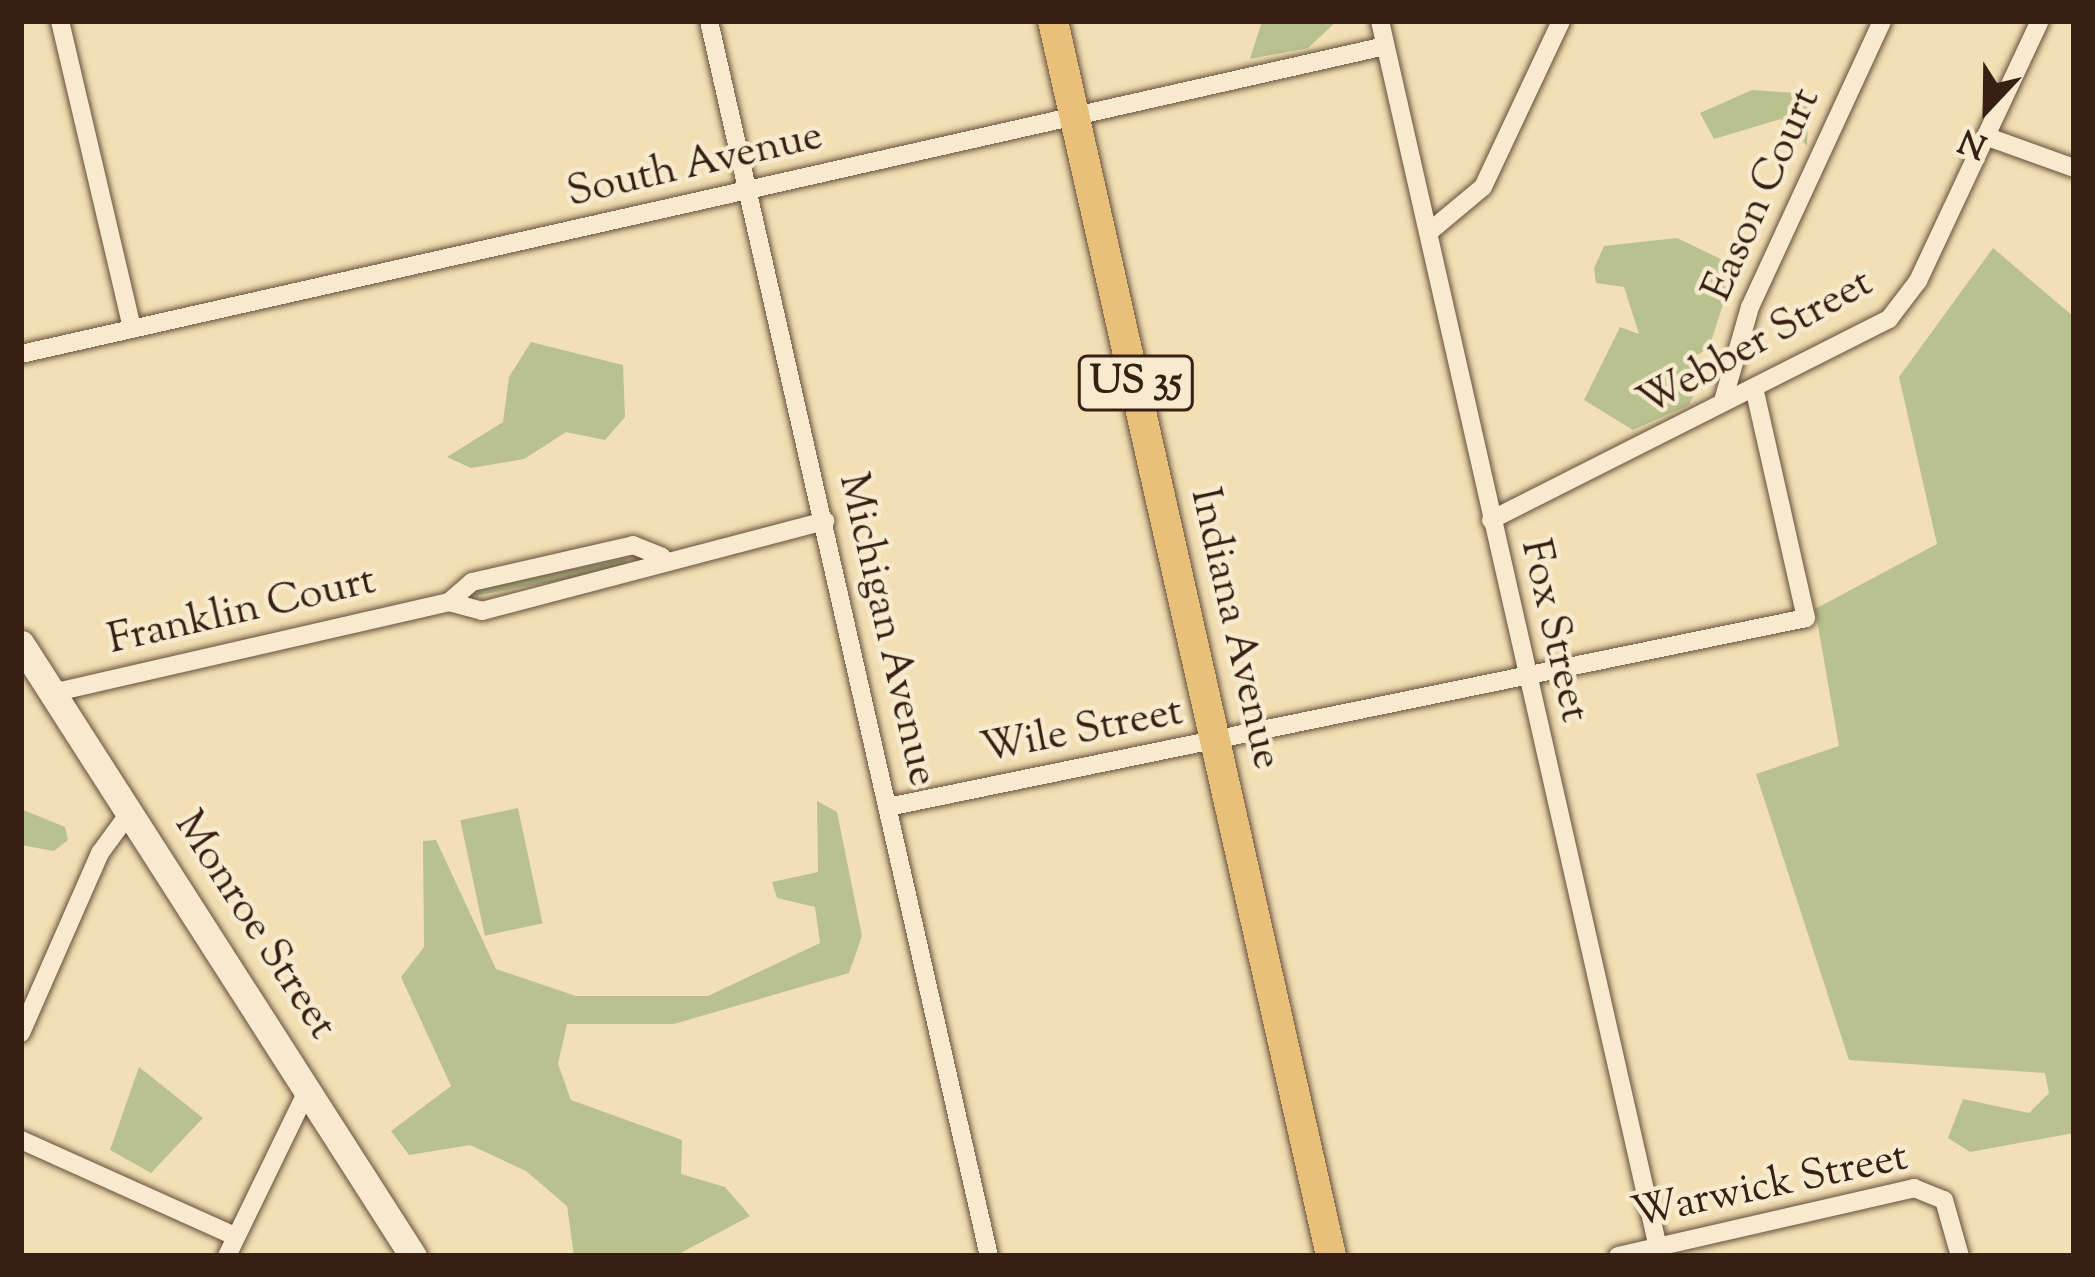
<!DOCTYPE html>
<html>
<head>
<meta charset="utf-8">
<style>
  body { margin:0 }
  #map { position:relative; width:2095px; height:1277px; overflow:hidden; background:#f2dfb3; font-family:"Sorts Mill Goudy",serif }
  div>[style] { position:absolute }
  .green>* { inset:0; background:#b9c28e; transform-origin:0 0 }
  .roads { filter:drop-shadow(0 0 3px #66503b) drop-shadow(0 0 3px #66503b) }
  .minor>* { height:18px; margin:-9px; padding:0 9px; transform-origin:9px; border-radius:9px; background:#f7eace }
  .secondary>* { height:27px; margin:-13.5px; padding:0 13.5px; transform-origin:13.5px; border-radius:13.5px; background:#f7eace }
  .primary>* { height:30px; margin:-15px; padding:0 15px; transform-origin:15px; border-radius:15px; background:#e9c07a }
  span { translate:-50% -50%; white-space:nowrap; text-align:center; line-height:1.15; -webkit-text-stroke:9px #f7eace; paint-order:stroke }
  .shield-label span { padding:3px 9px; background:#f7eace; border:3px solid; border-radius:9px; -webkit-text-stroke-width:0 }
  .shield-label { font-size:39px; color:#372013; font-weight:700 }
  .street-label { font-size:42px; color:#372013 }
  .frame { position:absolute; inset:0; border:24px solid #372013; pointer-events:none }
  .north { position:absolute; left:1927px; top:48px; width:120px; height:120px; -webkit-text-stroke:9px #f7eace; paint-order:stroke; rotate:202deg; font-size:33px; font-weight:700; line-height:48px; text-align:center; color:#372013 }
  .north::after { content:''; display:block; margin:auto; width:42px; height:54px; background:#372013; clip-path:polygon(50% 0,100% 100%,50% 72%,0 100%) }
</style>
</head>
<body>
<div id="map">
  <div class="green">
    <div style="clip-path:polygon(1262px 21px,1337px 21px,1308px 48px,1250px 59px)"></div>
    <div style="clip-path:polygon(1752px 90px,1809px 94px,1807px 146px,1781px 119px,1714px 139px,1700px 113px)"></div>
    <div style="clip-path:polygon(1677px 238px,1731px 264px,1727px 292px,1709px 348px,1694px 357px,1708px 364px,1689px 405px,1633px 430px,1584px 400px,1620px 327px,1639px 334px,1624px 287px,1596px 283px,1594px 268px,1604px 246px)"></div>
    <div style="clip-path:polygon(1993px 248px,2074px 317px,2074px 1133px,1970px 1152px,1948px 1138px,1963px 1099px,2029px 1113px,2049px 1093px,2045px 1073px,1849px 1060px,1756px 774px,1839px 746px,1815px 609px,1937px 544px,1899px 377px)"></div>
    <div style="clip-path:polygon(531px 342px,623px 365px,625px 417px,605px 440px,566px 432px,524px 459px,471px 468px,447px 457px,503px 422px,509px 377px)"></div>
    <div style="clip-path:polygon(627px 558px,623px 569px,474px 596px,476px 589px)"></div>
    <div style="clip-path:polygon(817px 801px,837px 812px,862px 936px,849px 973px,674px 1024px,567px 1024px,558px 1064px,571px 1100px,682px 1140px,681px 1174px,725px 1187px,750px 1216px,675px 1256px,574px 1256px,567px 1206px,526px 1171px,470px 1145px,409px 1155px,391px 1131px,451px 1086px,401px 977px,424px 947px,423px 841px,436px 840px,496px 969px,576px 996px,708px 996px,820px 943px,815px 907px,777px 898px,772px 882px,818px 872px)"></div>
    <div style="left:518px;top:808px;width:118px;height:59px;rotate:78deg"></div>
    <div style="clip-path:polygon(21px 809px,65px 827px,68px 840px,54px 851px,21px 845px)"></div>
    <div style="clip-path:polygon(139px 1067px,203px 1118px,151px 1173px,110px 1150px)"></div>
  </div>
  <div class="roads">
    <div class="minor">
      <div style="left:60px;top:21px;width:316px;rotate:76.8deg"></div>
      <div style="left:709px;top:21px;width:1266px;rotate:77.23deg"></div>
      <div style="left:1380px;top:21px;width:1266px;rotate:77.23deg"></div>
      <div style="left:1988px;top:137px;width:91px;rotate:19.8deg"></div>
      <div style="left:1429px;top:232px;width:70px;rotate:-39.8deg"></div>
      <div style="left:1483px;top:187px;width:183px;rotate:-64.8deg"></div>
      <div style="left:21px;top:354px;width:1398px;rotate:-12.72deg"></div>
      <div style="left:1723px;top:401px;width:98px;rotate:-74deg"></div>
      <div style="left:1750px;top:307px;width:315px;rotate:-65.2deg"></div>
      <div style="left:1491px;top:520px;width:446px;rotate:-26.8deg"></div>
      <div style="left:1889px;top:319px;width:48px;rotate:-52.7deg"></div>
      <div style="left:1918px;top:281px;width:287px;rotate:-64.9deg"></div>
      <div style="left:449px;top:602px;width:34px;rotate:15deg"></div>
      <div style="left:482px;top:611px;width:355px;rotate:-14.7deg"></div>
      <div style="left:52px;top:693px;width:407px;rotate:-12.9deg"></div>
      <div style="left:449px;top:602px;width:30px;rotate:-41deg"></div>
      <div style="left:472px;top:582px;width:165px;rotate:-12.9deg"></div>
      <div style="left:633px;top:545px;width:31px;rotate:22deg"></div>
      <div style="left:888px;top:807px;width:937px;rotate:-11.63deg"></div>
      <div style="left:1806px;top:618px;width:233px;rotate:-102.7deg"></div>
      <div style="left:21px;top:1033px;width:197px;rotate:-66.3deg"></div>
      <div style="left:100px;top:853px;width:51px;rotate:-53.8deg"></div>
      <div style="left:21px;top:1140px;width:235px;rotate:24.2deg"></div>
      <div style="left:227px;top:1256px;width:186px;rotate:-64.1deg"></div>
      <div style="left:1618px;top:1256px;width:304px;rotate:-12.9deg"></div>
      <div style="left:1914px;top:1188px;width:32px;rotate:22deg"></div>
      <div style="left:1944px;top:1200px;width:58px;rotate:74.1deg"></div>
    </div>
    <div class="secondary">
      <div style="left:21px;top:644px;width:727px;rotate:57.36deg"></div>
    </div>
    <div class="primary">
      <div style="left:1053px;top:21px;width:1266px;rotate:77.31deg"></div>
    </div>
  </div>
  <div class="shield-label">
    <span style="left:1136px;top:383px">US 35</span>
  </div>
  <div class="street-label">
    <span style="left:695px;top:166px;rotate:-13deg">South Avenue</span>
    <span style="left:1763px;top:195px;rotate:-66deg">Eason Court</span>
    <span style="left:1756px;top:344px;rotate:-29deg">Webber Street</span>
    <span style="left:242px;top:612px;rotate:-13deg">Franklin Court</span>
    <span style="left:1234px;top:629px;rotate:77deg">Indiana Avenue</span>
    <span style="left:886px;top:630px;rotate:77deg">Michigan Avenue</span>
    <span style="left:1553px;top:631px;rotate:77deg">Fox Street</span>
    <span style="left:1082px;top:732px;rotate:-11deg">Wile Street</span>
    <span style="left:254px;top:926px;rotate:57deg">Monroe Street</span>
    <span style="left:1770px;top:1187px;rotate:-12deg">Warwick Street</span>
  </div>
  <div class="frame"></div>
  <div class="north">N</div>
</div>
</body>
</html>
